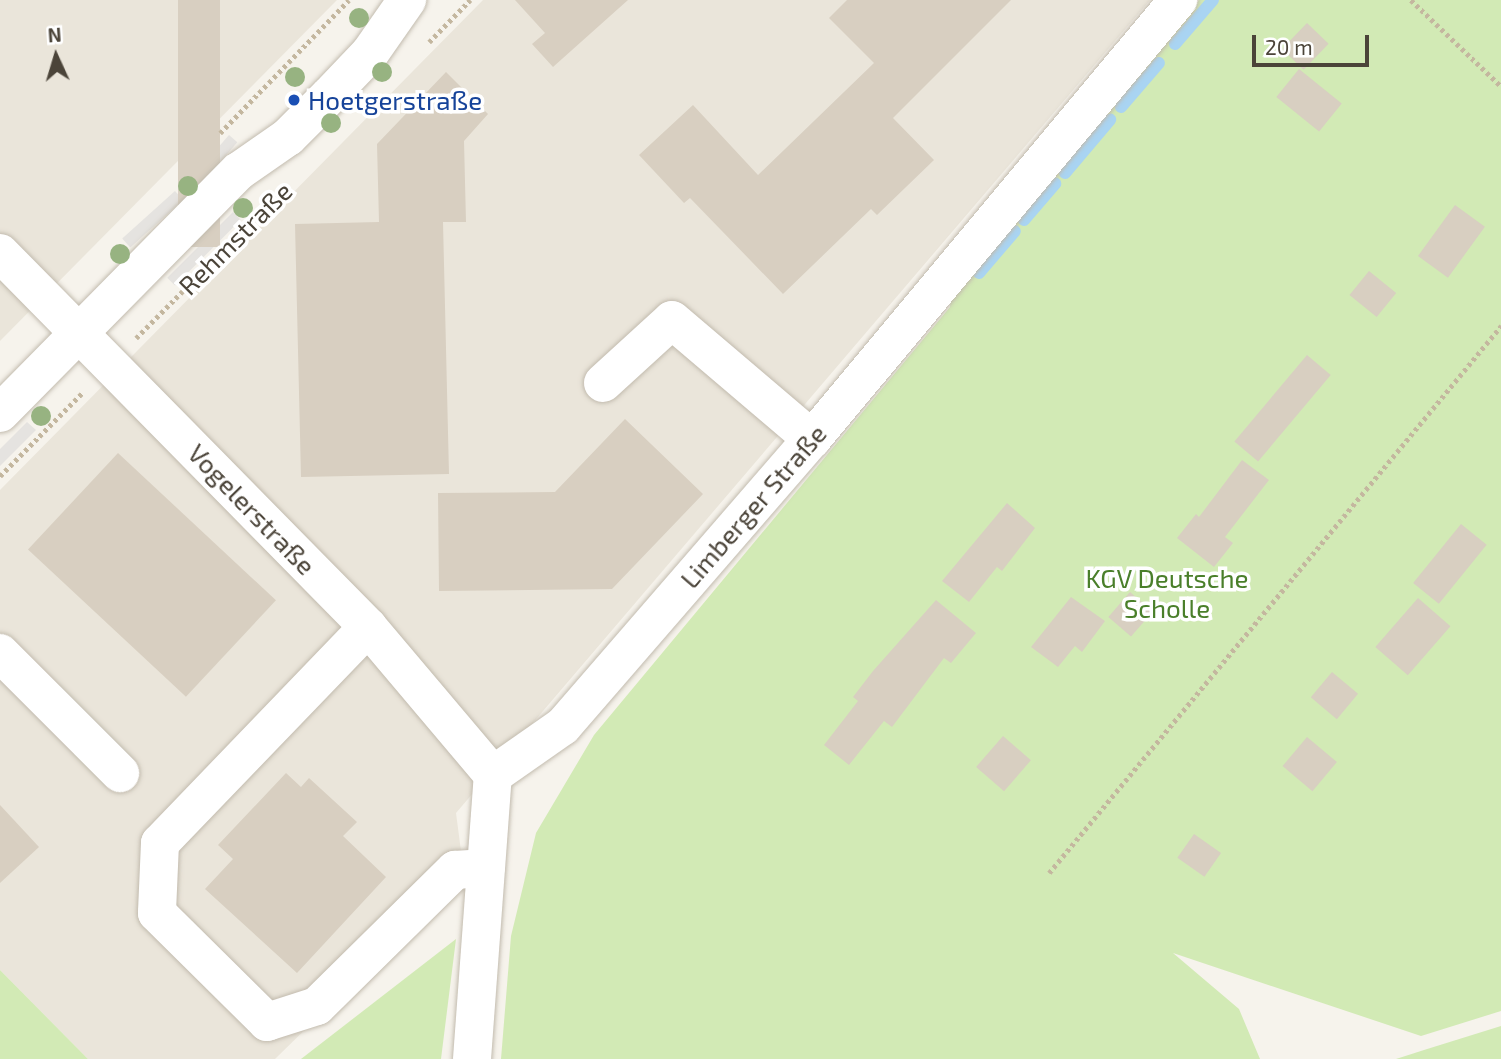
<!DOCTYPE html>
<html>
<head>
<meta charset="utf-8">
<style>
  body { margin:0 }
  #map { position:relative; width:1501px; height:1059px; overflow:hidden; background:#f6f3ec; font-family:"Exo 2",sans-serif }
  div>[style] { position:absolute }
  .residential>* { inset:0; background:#eae5da }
  .green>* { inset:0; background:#d2eab5 }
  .parking>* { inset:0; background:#e5e3e0; transform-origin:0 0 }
  .stream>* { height:12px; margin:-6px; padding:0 6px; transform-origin:6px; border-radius:6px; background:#a9d4f2 }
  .building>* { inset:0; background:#d8cfc1; transform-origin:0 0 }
  .path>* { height:4.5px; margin-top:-2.25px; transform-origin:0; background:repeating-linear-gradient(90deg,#c4b79f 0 3.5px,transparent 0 7px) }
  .roads { filter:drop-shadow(0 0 2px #c2bbae) drop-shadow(0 0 2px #c2bbae) }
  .minor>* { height:38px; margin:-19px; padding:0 19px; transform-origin:19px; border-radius:19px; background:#fff }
  .trees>* { width:20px; height:20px; margin:-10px; border-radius:50%; background:#97b381 }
  .dots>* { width:19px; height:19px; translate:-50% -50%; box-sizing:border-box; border:4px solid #fff; border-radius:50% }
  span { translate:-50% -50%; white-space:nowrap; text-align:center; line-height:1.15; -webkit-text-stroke:7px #fff; paint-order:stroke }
  .transit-label { font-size:26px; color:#164399 }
  .left { translate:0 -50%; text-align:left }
  .street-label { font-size:26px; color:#4b4439 }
  .park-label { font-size:26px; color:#4a7f2a }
  .north { position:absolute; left:21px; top:21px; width:70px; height:70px; -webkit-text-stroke:5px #fff; paint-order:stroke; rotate:356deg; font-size:19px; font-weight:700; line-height:28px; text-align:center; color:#4b4439 }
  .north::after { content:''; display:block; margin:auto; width:24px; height:32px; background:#4b4439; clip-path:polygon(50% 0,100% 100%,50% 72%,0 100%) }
  .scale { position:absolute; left:1252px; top:35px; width:117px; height:32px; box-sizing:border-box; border:4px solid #4b4439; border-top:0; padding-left:9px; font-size:21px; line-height:24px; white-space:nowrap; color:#4b4439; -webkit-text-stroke:5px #fff; paint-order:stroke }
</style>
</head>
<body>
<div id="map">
  <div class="residential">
    <div style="clip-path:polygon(0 0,337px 0,0 341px)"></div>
    <div style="clip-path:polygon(483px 0,1150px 0,456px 813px,464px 874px,275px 1059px,88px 1059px,0 970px,0 490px)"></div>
  </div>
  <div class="green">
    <div style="clip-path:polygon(1199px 0,1501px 0,1501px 1011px,1421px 1036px,1173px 953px,1239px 1009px,1260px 1059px,501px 1059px,511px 936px,536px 833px,594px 735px,950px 307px,951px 294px,1061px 160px)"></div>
    <div style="clip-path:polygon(456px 939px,441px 1059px,301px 1059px)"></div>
    <div style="clip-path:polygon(0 970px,88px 1059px,0 1059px)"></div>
    <div style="clip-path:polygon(1501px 1026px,1501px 1059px,1396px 1059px,1424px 1050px)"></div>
  </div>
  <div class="parking">
    <div style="left:229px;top:135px;width:11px;height:51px;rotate:41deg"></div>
    <div style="left:175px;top:191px;width:12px;height:71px;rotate:48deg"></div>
    <div style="left:233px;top:212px;width:11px;height:93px;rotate:45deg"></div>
    <div style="clip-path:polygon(27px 422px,36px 430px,0 466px,0 449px)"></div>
  </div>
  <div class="stream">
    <div style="left:1175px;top:44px;width:58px;rotate:-49.2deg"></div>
    <div style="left:1121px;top:107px;width:58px;rotate:-49.2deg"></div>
    <div style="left:1065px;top:173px;width:70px;rotate:-49.7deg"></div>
    <div style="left:1024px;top:220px;width:48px;rotate:-49.3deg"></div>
    <div style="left:979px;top:273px;width:55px;rotate:-49.4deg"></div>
  </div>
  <div class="building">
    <div style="left:178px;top:0;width:42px;height:247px"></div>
    <div style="clip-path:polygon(515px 0,628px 0,553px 67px,532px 44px,545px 33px)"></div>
    <div style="clip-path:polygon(847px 0,1011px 0,893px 118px,934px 160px,877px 215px,871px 209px,783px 294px,690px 198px,684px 203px,639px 155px,693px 105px,758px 175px,874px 63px,829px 18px)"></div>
    <div style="left:1307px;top:23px;width:30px;height:36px;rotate:44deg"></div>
    <div style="left:1299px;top:69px;width:55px;height:36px;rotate:39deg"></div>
    <div style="clip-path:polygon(446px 72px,488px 114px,464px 141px,466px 222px,443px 222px,449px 474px,301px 477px,295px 224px,379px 222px,377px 144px)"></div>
    <div style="left:1455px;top:205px;width:37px;height:63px;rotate:36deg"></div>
    <div style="left:1369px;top:271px;width:35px;height:31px;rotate:39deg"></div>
    <div style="left:1307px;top:355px;width:31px;height:113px;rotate:40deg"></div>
    <div style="clip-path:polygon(625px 419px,703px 494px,612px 589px,439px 591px,438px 493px,555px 492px)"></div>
    <div style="left:118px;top:453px;width:216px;height:132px;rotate:43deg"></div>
    <div style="clip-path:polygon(1242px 460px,1269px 480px,1225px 537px,1233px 543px,1214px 567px,1177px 538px,1196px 514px,1199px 517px)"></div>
    <div style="clip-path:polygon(1007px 503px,1035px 528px,1002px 571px,997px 567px,969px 602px,942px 581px)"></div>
    <div style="left:1461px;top:524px;width:33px;height:76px;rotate:39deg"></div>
    <div style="left:1130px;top:592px;width:30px;height:33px;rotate:41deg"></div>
    <div style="clip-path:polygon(1071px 597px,1105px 621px,1082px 652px,1075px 646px,1058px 667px,1031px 647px)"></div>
    <div style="left:1418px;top:598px;width:43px;height:65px;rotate:41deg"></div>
    <div style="clip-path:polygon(936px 600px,976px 633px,951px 663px,944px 658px,892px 727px,884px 721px,849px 765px,824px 745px,858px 701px,853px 697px,873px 671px)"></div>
    <div style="left:1332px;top:672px;width:34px;height:33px;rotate:40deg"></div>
    <div style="left:1003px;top:736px;width:37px;height:41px;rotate:41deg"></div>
    <div style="left:1307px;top:737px;width:39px;height:38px;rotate:40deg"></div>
    <div style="clip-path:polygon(286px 773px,301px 787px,309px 778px,357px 822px,343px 836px,386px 877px,297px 973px,205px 889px,233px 859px,218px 845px)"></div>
    <div style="clip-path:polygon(0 805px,39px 847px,0 883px)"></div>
    <div style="left:1194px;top:834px;width:33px;height:29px;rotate:35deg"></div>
  </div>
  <div class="path">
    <div style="left:1411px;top:0;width:124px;rotate:43.7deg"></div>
    <div style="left:429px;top:42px;width:59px;rotate:-45.7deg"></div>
    <div style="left:220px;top:133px;width:185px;rotate:-45.9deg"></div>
    <div style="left:136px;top:338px;width:202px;rotate:-45.2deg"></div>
    <div style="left:0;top:476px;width:118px;rotate:-45.3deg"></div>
    <div style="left:1049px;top:873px;width:710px;rotate:-50.43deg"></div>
  </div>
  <div class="roads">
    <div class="minor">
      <div style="left:0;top:253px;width:525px;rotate:45.46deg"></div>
      <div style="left:368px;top:627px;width:194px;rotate:49.8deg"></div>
      <div style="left:603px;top:383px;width:93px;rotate:-42.4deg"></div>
      <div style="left:672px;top:320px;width:184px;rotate:40.4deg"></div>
      <div style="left:0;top:413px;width:340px;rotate:-45.4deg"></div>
      <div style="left:239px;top:171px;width:60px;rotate:-34.8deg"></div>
      <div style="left:288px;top:137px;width:58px;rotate:-45deg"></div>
      <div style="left:329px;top:96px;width:59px;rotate:-46.4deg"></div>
      <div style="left:370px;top:53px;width:65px;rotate:-55.1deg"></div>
      <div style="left:368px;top:627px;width:300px;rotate:133.9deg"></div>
      <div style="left:160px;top:843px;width:70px;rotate:92.5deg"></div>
      <div style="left:157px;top:913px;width:155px;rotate:44.7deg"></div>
      <div style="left:267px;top:1022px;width:52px;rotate:-17.7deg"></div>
      <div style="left:317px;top:1006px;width:194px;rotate:-44.6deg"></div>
      <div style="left:455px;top:870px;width:31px;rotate:-4deg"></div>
      <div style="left:0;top:653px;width:170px;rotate:45deg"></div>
      <div style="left:472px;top:1059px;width:285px;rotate:-85.8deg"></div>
      <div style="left:493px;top:775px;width:85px;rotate:-35deg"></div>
      <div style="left:563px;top:726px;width:380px;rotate:-49.1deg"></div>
      <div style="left:812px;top:439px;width:572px;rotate:-50.18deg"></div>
    </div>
  </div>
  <div class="trees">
    <div style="left:359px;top:18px"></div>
    <div style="left:382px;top:72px"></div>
    <div style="left:295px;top:77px"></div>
    <div style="left:331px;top:123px"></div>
    <div style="left:188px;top:186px"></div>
    <div style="left:243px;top:208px"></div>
    <div style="left:120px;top:254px"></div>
    <div style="left:41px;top:416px"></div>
  </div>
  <div class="dots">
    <div style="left:294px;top:100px;background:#1a4fb4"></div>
  </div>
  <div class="transit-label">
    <span class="left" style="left:308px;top:100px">Hoetgerstraße</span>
  </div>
  <div class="street-label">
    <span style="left:235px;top:238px;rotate:-45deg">Rehmstraße</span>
    <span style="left:753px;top:506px;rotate:-49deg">Limberger Straße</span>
    <span style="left:252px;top:509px;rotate:46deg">Vogelerstraße</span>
  </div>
  <div class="park-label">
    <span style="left:1167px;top:593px">KGV Deutsche<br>Scholle</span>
  </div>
  <div class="north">N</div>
  <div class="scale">20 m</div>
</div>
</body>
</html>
